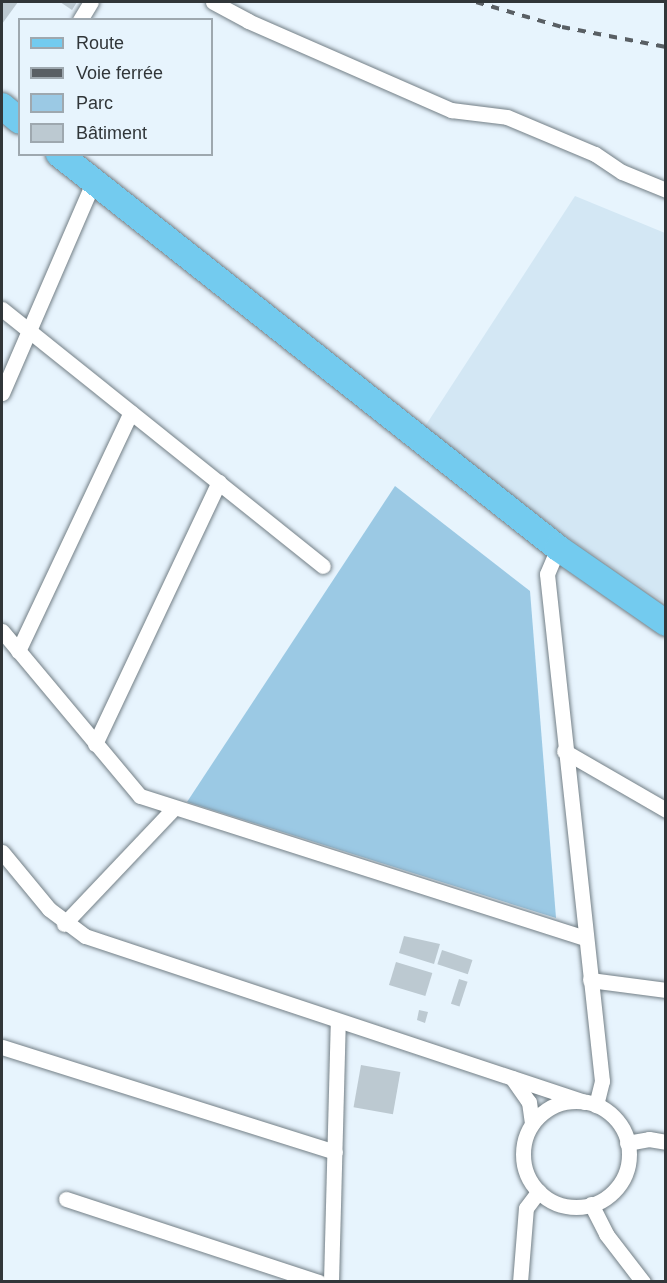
<!DOCTYPE html>
<html>
<head>
<meta charset="utf-8">
<style>
  body { margin:0 }
  #map { position:relative; width:667px; height:1283px; overflow:hidden; background:#e7f4fd; font-family:Helvetica,sans-serif }
  div>[style] { position:absolute }
  .built>* { inset:0; background:#d3e7f4 }
  .green>* { inset:0; background:#9bc9e4 }
  .building>* { inset:0; background:#bcc9d1; transform-origin:0 0 }
  .roads { filter:drop-shadow(0 0 2px #737f86) drop-shadow(0 0 2px #737f86) }
  .street>* { height:15px; margin:-7.5px; padding:0 7.5px; transform-origin:7.5px; border-radius:7.5px; background:#fff }
  .street>.ring { margin:-7.5px; padding:0; box-sizing:content-box; background:none; border:15px solid #fff; border-radius:50% }
  .primary>* { height:26px; margin:-13px; padding:0 13px; transform-origin:13px; border-radius:13px; background:#73cbef }
  .rail>* { height:4px; margin-top:-2px; transform-origin:0; background:repeating-linear-gradient(90deg,#595f64 0 8px,transparent 0 16px) }
  span { translate:-50% -50%; white-space:nowrap; text-align:center; line-height:1.15; -webkit-text-stroke:4.5px #e7f4fd; paint-order:stroke }
  .frame { position:absolute; inset:0; border:3px solid #313639; pointer-events:none }
  .legend { position:absolute; left:18px; top:18px; width:195px; height:138px; box-sizing:border-box; background:#e7f4fd; border:2px solid #9ea8af; margin:0; padding:8px 10px; list-style:none; font-size:18px; color:#313639 }
  .legend li { display:flex; align-items:center; gap:12px; height:30px }
  .legend b { width:30px; border:2px solid #9ea8af }
</style>
</head>
<body>
<div id="map">
  <div class="built">
    <div style="clip-path:polygon(575px 196px,665px 233px,665px 603px,566px 536px,424px 428px)"></div>
  </div>
  <div class="green">
    <div style="clip-path:polygon(395px 486px,530px 591px,556px 918px,187px 802px)"></div>
  </div>
  <div class="building">
    <div style="clip-path:polygon(2px 2px,18px 2px,2px 24px)"></div>
    <div style="clip-path:polygon(60px 2px,77px 2px,72px 10px)"></div>
    <div style="clip-path:polygon(404px 936px,440px 944px,434px 964px,399px 953px)"></div>
    <div style="left:442px;top:950px;width:32px;height:15px;rotate:18deg"></div>
    <div style="left:396px;top:962px;width:38px;height:24px;rotate:17deg"></div>
    <div style="left:459px;top:979px;width:9px;height:26px;rotate:18deg"></div>
    <div style="clip-path:polygon(419px 1010px,428px 1012px,425px 1023px,417px 1020px)"></div>
    <div style="left:361px;top:1065px;width:40px;height:43px;rotate:10deg"></div>
  </div>
  <div class="roads">
    <div class="street">
      <div style="left:213px;top:2px;width:40px;rotate:28deg"></div>
      <div style="left:248px;top:21px;width:222px;rotate:23.7deg"></div>
      <div style="left:451px;top:110px;width:56px;rotate:7.1deg"></div>
      <div style="left:507px;top:117px;width:95px;rotate:22.8deg"></div>
      <div style="left:595px;top:154px;width:32px;rotate:34deg"></div>
      <div style="left:622px;top:172px;width:48px;rotate:22.2deg"></div>
      <div style="left:80px;top:20px;width:21px;rotate:-59deg"></div>
      <div style="left:2px;top:309px;width:411px;rotate:38.7deg"></div>
      <div style="left:2px;top:393px;width:229px;rotate:-66.6deg"></div>
      <div style="left:558px;top:548px;width:28px;rotate:113deg"></div>
      <div style="left:547px;top:574px;width:510px;rotate:83.81deg"></div>
      <div style="left:602px;top:1081px;width:25px;rotate:104deg"></div>
      <div style="left:2px;top:631px;width:215px;rotate:50.1deg"></div>
      <div style="left:140px;top:796px;width:467px;rotate:17.7deg"></div>
      <div style="left:18px;top:651px;width:264px;rotate:-64.7deg"></div>
      <div style="left:95px;top:744px;width:290px;rotate:-64.7deg"></div>
      <div style="left:564px;top:751px;width:118px;rotate:30deg"></div>
      <div style="left:2px;top:852px;width:74px;rotate:50.5deg"></div>
      <div style="left:49px;top:909px;width:45px;rotate:36.9deg"></div>
      <div style="left:85px;top:936px;width:527px;rotate:18.37deg"></div>
      <div style="left:64px;top:924px;width:158px;rotate:-46.5deg"></div>
      <div style="left:590px;top:980px;width:77px;rotate:7.5deg"></div>
      <div style="left:2px;top:1047px;width:349px;rotate:17.5deg"></div>
      <div style="left:512px;top:1078px;width:29px;rotate:55deg"></div>
      <div style="left:529px;top:1102px;width:22px;rotate:82deg"></div>
      <div class="ring" style="left:523px;top:1101px;width:91px;height:91px"></div>
      <div style="left:627px;top:1143px;width:22px;rotate:-10deg"></div>
      <div style="left:649px;top:1139px;width:17px;rotate:10deg"></div>
      <div style="left:66px;top:1199px;width:266px;rotate:18.2deg"></div>
      <div style="left:591px;top:1204px;width:34px;rotate:63deg"></div>
      <div style="left:606px;top:1234px;width:61px;rotate:52.4deg"></div>
      <div style="left:331px;top:1282px;width:261px;rotate:-88.5deg"></div>
      <div style="left:520px;top:1282px;width:74px;rotate:-85.4deg"></div>
      <div style="left:526px;top:1208px;width:21px;rotate:-53deg"></div>
    </div>
    <div class="primary">
      <div style="left:2px;top:106px;width:23px;rotate:40deg"></div>
      <div style="left:59px;top:154px;width:636px;rotate:38.29deg"></div>
      <div style="left:558px;top:548px;width:131px;rotate:34.8deg"></div>
    </div>
  </div>
  <div class="rail">
    <div style="left:476px;top:2px;width:90px;rotate:16.2deg"></div>
    <div style="left:562px;top:27px;width:106px;rotate:10.9deg"></div>
  </div>
  <div class="frame"></div>
  <ul class="legend">
  <li><b style="height:8px;background:#73cbef"></b>Route</li>
  <li><b style="height:8px;background:#595f64"></b>Voie ferrée</li>
  <li><b style="height:16px;background:#9bc9e4"></b>Parc</li>
  <li><b style="height:16px;background:#bcc9d1"></b>Bâtiment</li>
  </ul>
</div>
</body>
</html>
